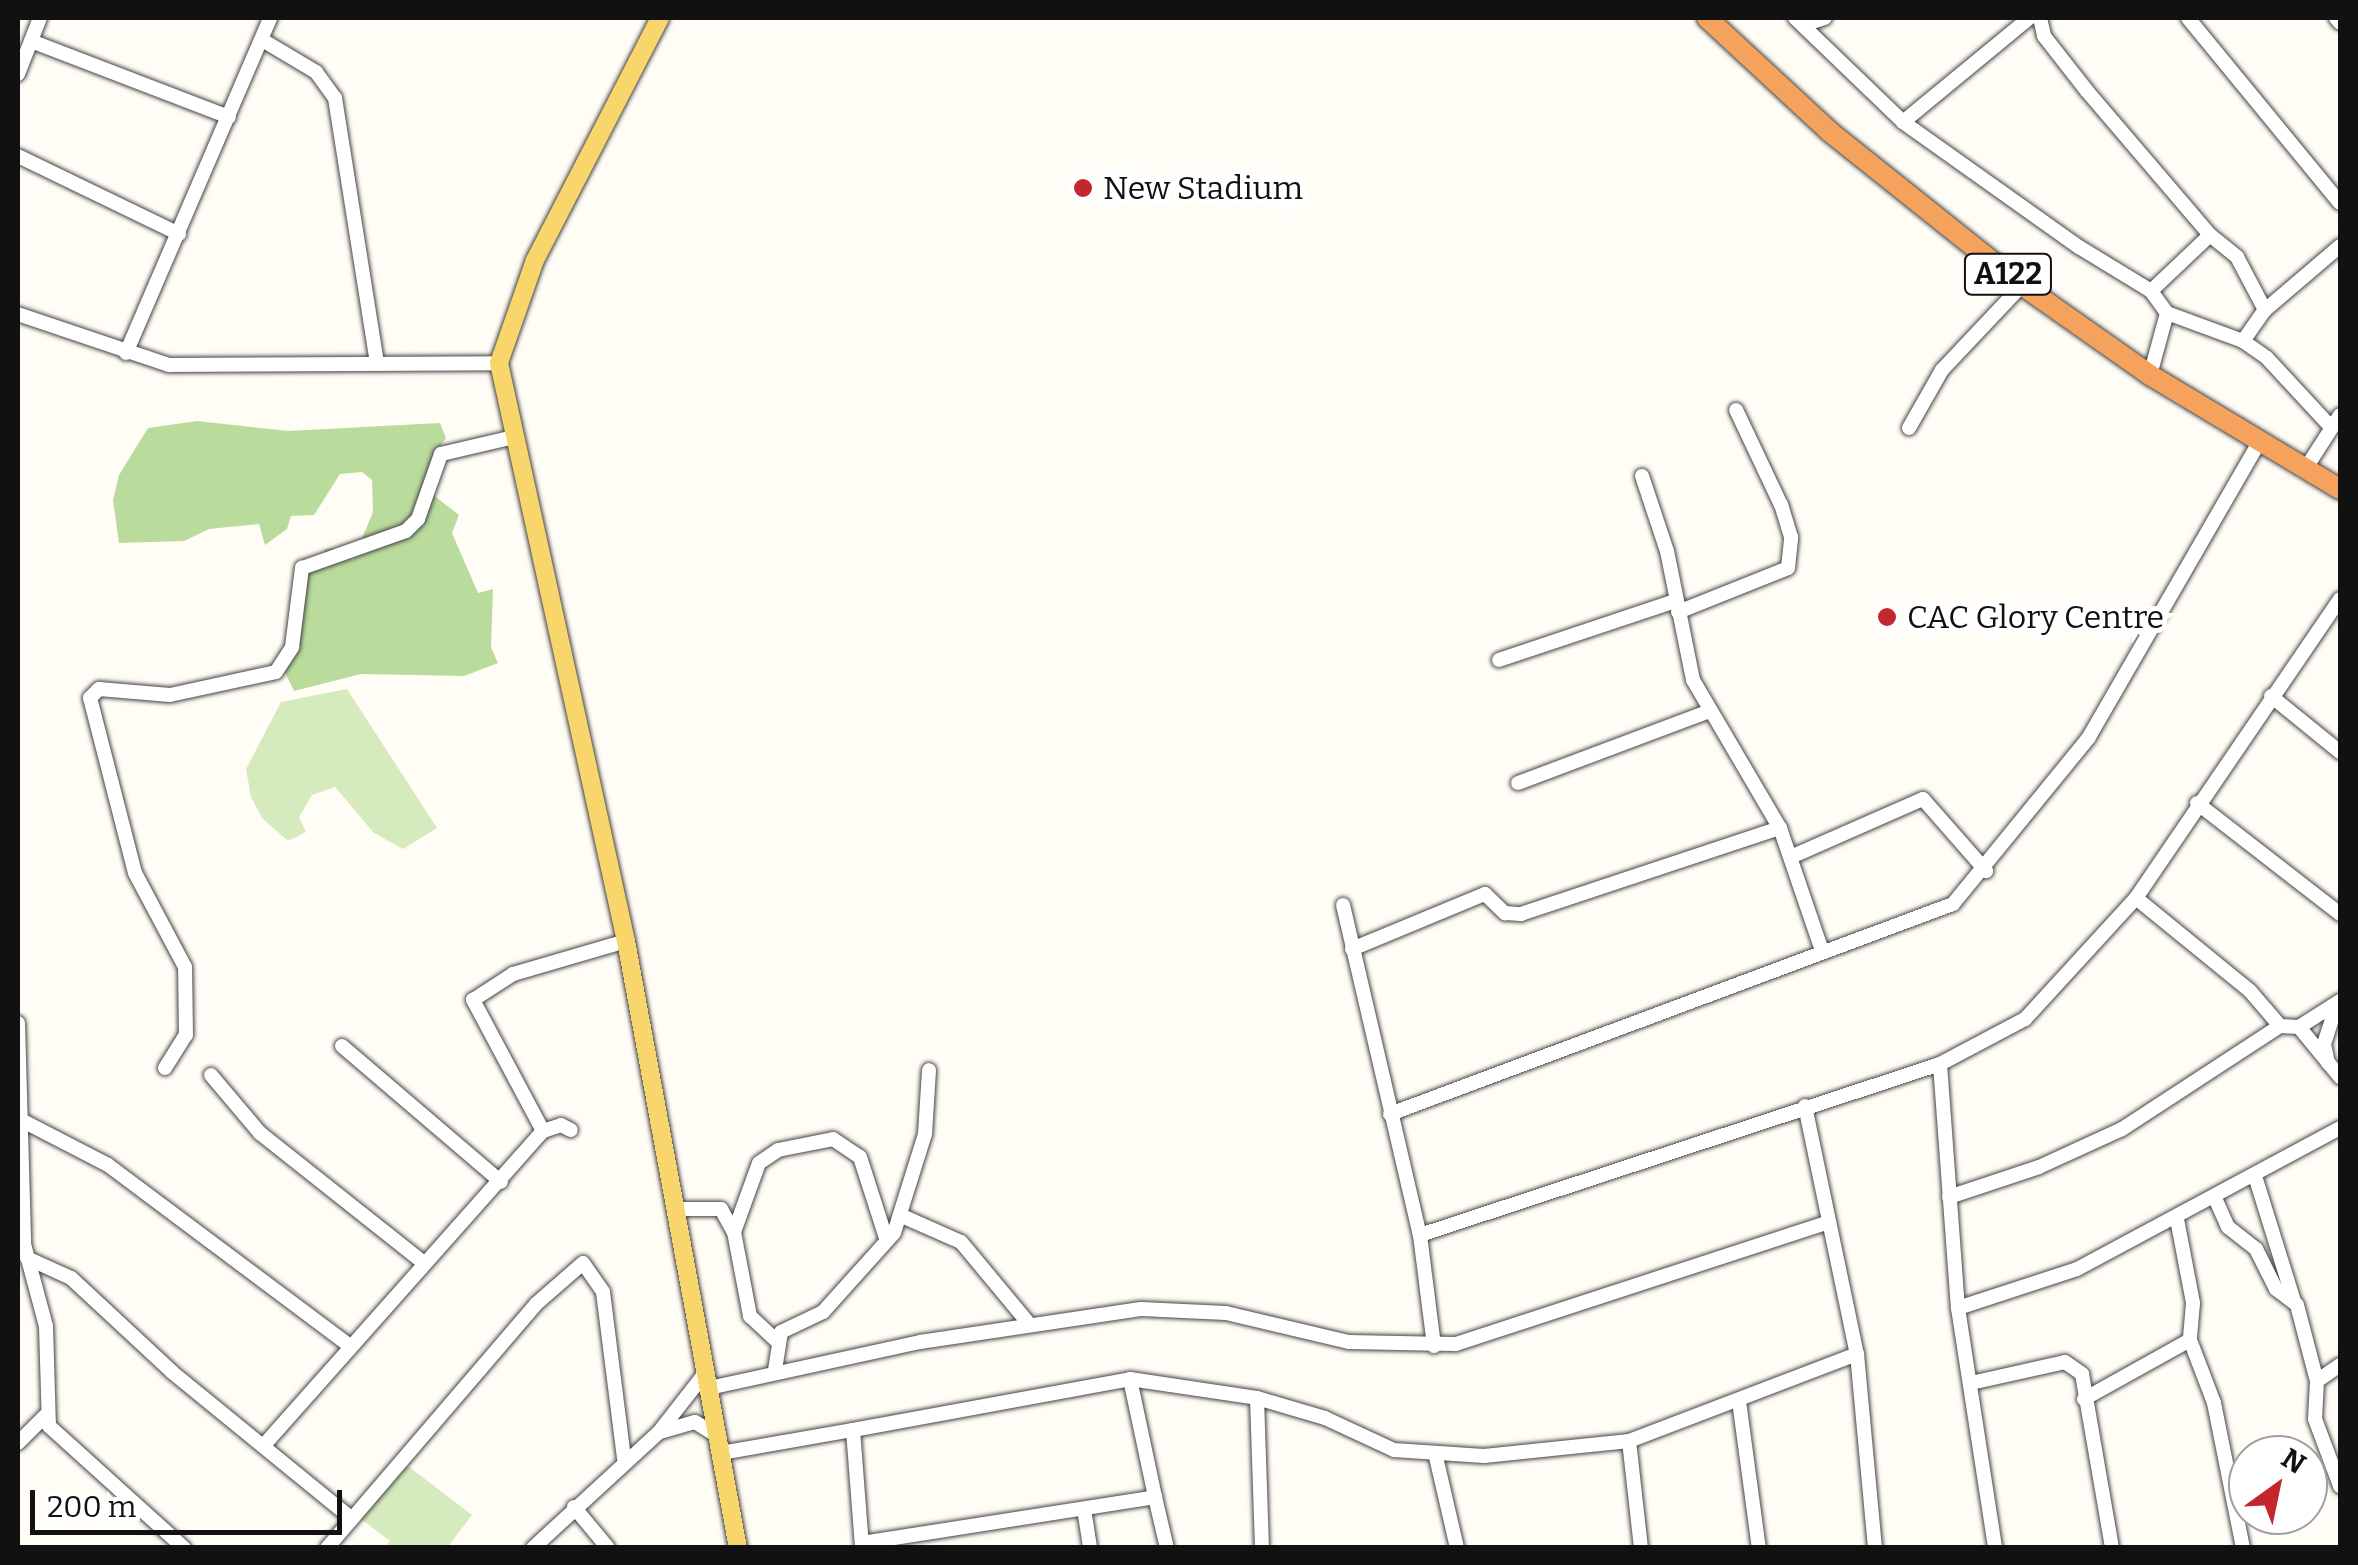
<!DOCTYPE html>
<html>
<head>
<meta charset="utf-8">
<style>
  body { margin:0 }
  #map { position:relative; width:2358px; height:1565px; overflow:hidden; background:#fffdf5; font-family:Bitter,serif }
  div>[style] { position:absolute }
  .green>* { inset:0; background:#d5ebbd }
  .forest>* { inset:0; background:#b9dc9c }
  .roads { filter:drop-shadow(0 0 2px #444) drop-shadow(0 0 2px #444) }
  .minor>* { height:14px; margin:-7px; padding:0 7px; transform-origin:7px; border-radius:7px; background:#fff }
  .major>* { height:18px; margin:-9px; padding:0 9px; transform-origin:9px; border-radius:9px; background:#f9d66b }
  .highway>* { height:20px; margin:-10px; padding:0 10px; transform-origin:10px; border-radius:10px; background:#f5a25d }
  .dots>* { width:28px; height:28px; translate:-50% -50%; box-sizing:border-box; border:5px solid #fff; border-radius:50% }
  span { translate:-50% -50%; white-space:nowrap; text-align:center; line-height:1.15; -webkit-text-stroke:10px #fff; paint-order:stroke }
  .shield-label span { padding:2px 8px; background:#fff; border:2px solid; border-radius:8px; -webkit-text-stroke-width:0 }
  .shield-label { font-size:30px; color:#111; font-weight:700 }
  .poi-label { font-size:32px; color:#111 }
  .left { translate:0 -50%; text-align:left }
  .frame { position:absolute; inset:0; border:20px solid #111; pointer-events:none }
  .north { position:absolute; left:2228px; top:1435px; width:100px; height:100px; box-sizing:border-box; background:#fff; border:2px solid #a0a0a0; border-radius:50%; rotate:33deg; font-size:28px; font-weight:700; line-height:40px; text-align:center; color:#111 }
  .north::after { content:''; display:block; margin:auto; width:35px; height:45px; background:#c4262e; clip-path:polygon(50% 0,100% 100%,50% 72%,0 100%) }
  .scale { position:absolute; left:30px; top:1490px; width:312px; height:45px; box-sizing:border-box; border:5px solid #111; border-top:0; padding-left:12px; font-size:30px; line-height:35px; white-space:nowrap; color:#111; -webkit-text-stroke:8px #fff; paint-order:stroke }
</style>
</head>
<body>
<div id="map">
  <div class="green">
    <div style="clip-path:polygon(347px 689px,437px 828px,403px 849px,374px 833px,335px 787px,312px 795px,299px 817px,306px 832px,288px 841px,262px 818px,251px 797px,246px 769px,281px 702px)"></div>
    <div style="clip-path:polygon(404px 1463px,472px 1515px,447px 1548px,385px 1547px,390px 1541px,361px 1519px)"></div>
  </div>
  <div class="forest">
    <div style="clip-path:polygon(197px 421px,288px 431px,440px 423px,446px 438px,436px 453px,432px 494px,459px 515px,452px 533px,478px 593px,493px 589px,491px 647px,498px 663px,464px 676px,361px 674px,294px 691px,280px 662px,296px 632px,307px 570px,320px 567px,325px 549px,343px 548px,353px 560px,373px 512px,372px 480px,362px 472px,340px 474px,314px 515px,291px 516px,287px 529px,265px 545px,259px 524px,209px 529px,184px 541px,119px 543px,113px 500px,119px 475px,148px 428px)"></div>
  </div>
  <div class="roads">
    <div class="minor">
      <div style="left:1795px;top:18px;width:150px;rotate:43.9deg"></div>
      <div style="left:1903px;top:122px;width:216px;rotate:35.4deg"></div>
      <div style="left:2079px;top:247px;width:84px;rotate:31.4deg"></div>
      <div style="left:2151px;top:291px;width:27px;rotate:54deg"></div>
      <div style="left:2167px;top:313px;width:64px;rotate:105.3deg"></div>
      <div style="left:2040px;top:18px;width:18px;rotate:77deg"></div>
      <div style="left:2044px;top:36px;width:70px;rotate:52deg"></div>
      <div style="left:2087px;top:91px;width:189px;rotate:49.5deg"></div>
      <div style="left:2210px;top:235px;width:35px;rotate:39deg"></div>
      <div style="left:2237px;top:257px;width:60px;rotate:62.2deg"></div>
      <div style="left:2265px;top:310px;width:99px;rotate:-40.5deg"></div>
      <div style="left:2188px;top:18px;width:239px;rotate:50.6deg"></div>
      <div style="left:2336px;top:18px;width:6px;rotate:51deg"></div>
      <div style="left:1803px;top:25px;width:23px;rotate:-18deg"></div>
      <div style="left:31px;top:41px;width:212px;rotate:21deg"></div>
      <div style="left:264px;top:41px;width:61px;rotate:30.8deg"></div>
      <div style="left:316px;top:72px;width:32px;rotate:54deg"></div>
      <div style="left:335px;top:98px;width:269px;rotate:81deg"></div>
      <div style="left:18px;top:74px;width:60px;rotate:-68.6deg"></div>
      <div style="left:1903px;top:122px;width:163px;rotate:-39.5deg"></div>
      <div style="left:18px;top:156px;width:179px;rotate:25.8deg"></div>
      <div style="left:2151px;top:291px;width:81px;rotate:-43.5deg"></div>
      <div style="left:2167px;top:313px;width:81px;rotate:20.2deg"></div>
      <div style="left:2243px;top:341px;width:29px;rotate:35deg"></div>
      <div style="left:2267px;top:358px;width:91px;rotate:47.2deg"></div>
      <div style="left:18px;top:314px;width:159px;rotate:18.7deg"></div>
      <div style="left:169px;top:365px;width:330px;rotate:-0.3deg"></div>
      <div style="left:2243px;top:341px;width:38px;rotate:-55deg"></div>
      <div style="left:126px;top:353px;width:365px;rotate:-66.7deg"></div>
      <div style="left:1909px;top:428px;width:67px;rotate:-60.4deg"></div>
      <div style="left:1942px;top:370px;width:117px;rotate:-46.7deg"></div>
      <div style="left:2306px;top:468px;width:63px;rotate:-57.3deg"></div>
      <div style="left:1642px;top:476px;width:79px;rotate:71.6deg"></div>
      <div style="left:1667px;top:551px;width:132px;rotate:78.6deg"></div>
      <div style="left:1693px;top:680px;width:172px;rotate:59.6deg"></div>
      <div style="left:1780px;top:828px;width:130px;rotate:71.1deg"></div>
      <div style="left:1678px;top:612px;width:118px;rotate:-21.8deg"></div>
      <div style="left:1788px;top:568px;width:31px;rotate:-84deg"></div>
      <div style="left:1791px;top:537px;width:34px;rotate:-107deg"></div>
      <div style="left:1781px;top:505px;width:105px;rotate:-115.3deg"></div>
      <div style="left:1499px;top:660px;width:186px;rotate:-18.5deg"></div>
      <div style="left:2271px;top:696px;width:89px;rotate:39.1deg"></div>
      <div style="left:1518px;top:783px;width:202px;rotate:-20.6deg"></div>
      <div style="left:2197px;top:803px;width:181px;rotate:37.8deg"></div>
      <div style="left:1793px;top:856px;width:142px;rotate:-23.7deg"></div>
      <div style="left:1923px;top:799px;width:96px;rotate:48.8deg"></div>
      <div style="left:2136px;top:898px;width:147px;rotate:39.2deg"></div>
      <div style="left:2250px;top:991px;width:46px;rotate:49.4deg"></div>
      <div style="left:2280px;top:1026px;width:19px;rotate:3deg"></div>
      <div style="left:2299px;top:1027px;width:49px;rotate:-32.4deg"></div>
      <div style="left:1343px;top:905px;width:339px;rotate:76.9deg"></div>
      <div style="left:1420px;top:1235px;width:112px;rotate:82.8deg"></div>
      <div style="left:1352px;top:949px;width:144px;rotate:-22.5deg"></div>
      <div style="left:1485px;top:894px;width:28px;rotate:44deg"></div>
      <div style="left:1505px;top:913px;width:16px;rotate:4deg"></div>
      <div style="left:1521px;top:914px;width:273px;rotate:-18.4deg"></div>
      <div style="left:18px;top:1023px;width:221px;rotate:88.4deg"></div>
      <div style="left:24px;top:1244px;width:85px;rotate:75deg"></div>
      <div style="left:46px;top:1326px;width:100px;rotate:88.3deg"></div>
      <div style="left:49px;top:1426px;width:182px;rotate:42.1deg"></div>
      <div style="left:2299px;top:1027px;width:65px;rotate:50.6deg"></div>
      <div style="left:342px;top:1046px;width:209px;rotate:40.5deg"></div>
      <div style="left:2328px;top:1063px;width:19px;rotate:-102deg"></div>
      <div style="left:2324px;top:1044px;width:39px;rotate:-72deg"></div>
      <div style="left:1940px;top:1064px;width:245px;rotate:85.8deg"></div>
      <div style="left:1958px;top:1308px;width:243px;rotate:81.2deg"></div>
      <div style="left:165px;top:1068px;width:39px;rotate:-58deg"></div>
      <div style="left:186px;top:1035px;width:68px;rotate:-90.8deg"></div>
      <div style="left:185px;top:967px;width:106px;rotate:-118deg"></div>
      <div style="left:135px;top:873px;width:181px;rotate:-104.4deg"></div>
      <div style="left:90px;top:698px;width:13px;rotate:-45deg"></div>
      <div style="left:99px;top:689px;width:71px;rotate:4.8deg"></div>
      <div style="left:170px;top:695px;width:108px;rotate:-12.2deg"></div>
      <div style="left:276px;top:672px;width:30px;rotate:-57deg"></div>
      <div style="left:292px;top:647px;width:80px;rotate:-82.8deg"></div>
      <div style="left:302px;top:568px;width:110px;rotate:-19.6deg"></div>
      <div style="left:406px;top:531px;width:17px;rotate:-45deg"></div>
      <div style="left:418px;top:519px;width:69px;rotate:-70.5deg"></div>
      <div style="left:441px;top:454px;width:75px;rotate:-13.1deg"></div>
      <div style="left:211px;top:1075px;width:76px;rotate:49.8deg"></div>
      <div style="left:260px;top:1133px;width:209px;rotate:38.4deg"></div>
      <div style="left:1805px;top:1106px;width:253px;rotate:78.2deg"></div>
      <div style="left:1857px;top:1354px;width:195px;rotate:84.7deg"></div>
      <div style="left:1390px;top:1114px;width:601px;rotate:-20.46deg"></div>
      <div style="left:1953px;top:904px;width:215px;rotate:-50.8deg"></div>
      <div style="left:2089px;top:737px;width:340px;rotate:-60deg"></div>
      <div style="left:21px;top:1120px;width:98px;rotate:27.3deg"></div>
      <div style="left:108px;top:1165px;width:302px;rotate:36.8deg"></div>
      <div style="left:543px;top:1131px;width:149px;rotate:-118.1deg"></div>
      <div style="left:473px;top:1000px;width:48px;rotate:-33deg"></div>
      <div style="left:513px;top:974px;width:118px;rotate:-16.3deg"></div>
      <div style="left:2255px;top:1176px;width:131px;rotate:72.7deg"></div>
      <div style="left:1949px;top:1197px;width:95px;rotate:-18.4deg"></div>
      <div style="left:2039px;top:1167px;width:91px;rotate:-24.6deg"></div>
      <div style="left:2122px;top:1129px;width:189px;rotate:-33.1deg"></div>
      <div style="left:2215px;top:1198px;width:32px;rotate:66deg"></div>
      <div style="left:2228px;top:1227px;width:36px;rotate:38deg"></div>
      <div style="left:2256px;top:1249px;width:45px;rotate:63.4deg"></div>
      <div style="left:2276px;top:1289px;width:26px;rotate:37deg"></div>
      <div style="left:2297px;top:1305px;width:79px;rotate:75.3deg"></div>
      <div style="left:2317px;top:1381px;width:38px;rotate:93deg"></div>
      <div style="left:2315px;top:1419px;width:72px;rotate:69.5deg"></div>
      <div style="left:676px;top:1209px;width:45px"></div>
      <div style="left:721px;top:1209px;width:26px;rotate:61deg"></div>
      <div style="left:734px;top:1232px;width:86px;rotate:79.2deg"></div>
      <div style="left:750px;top:1316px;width:35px;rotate:43deg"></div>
      <div style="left:902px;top:1216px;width:64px;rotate:23.8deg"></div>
      <div style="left:961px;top:1242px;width:107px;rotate:50.3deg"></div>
      <div style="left:2177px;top:1219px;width:86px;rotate:79.2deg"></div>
      <div style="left:2193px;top:1303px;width:37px;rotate:95deg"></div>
      <div style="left:2190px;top:1340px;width:67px;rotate:69.1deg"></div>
      <div style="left:2214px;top:1403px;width:148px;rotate:78.7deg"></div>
      <div style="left:734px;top:1232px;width:73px;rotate:-70.1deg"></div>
      <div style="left:759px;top:1163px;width:23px;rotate:-34deg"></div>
      <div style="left:778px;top:1150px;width:56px;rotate:-11.3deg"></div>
      <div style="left:833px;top:1139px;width:32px;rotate:34deg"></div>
      <div style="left:860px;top:1157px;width:88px;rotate:72.2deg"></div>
      <div style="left:1420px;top:1235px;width:547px;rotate:-18.2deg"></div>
      <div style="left:1940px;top:1064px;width:96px;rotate:-27.9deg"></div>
      <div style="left:2025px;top:1019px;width:164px;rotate:-47.5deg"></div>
      <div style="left:2136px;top:898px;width:362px;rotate:-55.7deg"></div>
      <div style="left:27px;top:1258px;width:48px;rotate:24.4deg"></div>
      <div style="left:71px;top:1278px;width:138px;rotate:42.9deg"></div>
      <div style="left:172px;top:1372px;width:232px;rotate:39.2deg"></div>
      <div style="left:1958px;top:1308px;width:125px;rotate:-18.1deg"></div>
      <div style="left:2077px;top:1269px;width:298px;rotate:-28.2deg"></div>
      <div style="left:775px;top:1370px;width:38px;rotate:-81deg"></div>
      <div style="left:781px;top:1332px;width:47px;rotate:-25.5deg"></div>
      <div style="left:823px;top:1312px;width:106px;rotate:-48.1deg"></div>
      <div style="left:894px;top:1233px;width:104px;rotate:-72.6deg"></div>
      <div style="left:925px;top:1134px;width:64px;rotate:-86.4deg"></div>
      <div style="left:1130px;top:1379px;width:121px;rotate:78deg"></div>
      <div style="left:2317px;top:1381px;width:28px;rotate:-35deg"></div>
      <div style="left:1971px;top:1383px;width:96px;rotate:-12.6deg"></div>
      <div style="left:2065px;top:1362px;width:21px;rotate:35deg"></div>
      <div style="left:2082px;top:1374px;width:177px;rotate:80.2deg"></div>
      <div style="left:709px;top:1388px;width:216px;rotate:-12.3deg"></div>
      <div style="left:920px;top:1342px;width:223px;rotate:-8.5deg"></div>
      <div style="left:1141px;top:1309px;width:85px;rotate:2.7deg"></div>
      <div style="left:1226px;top:1313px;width:126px;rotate:13.3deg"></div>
      <div style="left:1349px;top:1342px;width:107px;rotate:1.1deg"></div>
      <div style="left:1456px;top:1344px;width:390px;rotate:-18.1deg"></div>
      <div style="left:1257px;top:1398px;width:150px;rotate:88.1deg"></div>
      <div style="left:2084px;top:1399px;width:121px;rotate:-29.1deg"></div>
      <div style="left:1739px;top:1401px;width:148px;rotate:82.3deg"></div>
      <div style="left:853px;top:1430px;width:282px;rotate:-10.4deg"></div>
      <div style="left:1130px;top:1379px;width:128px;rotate:8.5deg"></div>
      <div style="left:1257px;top:1398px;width:71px;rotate:16.4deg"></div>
      <div style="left:1325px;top:1418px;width:76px;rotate:24.9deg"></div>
      <div style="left:1394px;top:1450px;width:90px;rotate:3.8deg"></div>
      <div style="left:1484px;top:1456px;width:146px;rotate:-5.9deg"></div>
      <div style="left:1629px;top:1441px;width:244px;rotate:-20.9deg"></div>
      <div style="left:660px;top:1432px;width:36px;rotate:-16deg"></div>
      <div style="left:695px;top:1422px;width:26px;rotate:32deg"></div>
      <div style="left:1629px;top:1441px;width:108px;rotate:83.6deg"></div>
      <div style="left:18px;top:1443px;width:40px;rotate:-45deg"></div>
      <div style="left:265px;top:1444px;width:419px;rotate:-48.4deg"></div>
      <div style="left:543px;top:1131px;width:19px;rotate:-18deg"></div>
      <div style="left:561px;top:1125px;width:11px;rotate:27deg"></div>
      <div style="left:721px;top:1453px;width:134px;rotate:-9.9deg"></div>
      <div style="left:853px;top:1430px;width:118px;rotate:85.6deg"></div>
      <div style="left:1436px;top:1457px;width:93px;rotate:77deg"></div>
      <div style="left:574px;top:1507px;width:53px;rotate:50.3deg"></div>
      <div style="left:1084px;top:1509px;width:39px;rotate:81deg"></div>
      <div style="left:862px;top:1543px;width:297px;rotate:-8.9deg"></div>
      <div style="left:1155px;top:1497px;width:52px;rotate:76.8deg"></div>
      <div style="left:327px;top:1548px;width:321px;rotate:-49.4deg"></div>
      <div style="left:536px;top:1304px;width:62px;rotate:-41.1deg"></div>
      <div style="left:583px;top:1263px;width:35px;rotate:55deg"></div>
      <div style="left:603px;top:1292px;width:168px;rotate:82.8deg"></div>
      <div style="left:533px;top:1548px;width:171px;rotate:-42.6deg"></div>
      <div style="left:659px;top:1432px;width:76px;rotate:-51.9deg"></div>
    </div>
    <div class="major">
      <div style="left:660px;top:18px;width:272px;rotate:117.3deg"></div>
      <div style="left:535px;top:260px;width:109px;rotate:109.3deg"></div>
      <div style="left:499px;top:363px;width:592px;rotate:77.61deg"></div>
      <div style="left:626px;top:941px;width:617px;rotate:79.55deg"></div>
    </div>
    <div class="highway">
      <div style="left:1707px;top:18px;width:168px;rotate:42.8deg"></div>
      <div style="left:1830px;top:132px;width:246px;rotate:38.6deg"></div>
      <div style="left:2022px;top:285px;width:156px;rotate:35.1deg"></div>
      <div style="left:2150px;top:375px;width:222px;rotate:31deg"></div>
    </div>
  </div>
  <div class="dots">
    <div style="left:1083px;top:188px;background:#c4262e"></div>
    <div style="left:1887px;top:617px;background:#c4262e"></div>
  </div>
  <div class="shield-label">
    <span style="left:2008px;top:274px">A122</span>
  </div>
  <div class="poi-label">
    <span class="left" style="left:1103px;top:188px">New Stadium</span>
    <span class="left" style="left:1907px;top:617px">CAC Glory Centre</span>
  </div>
  <div class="frame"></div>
  <div class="north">N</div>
  <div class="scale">200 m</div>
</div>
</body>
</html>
